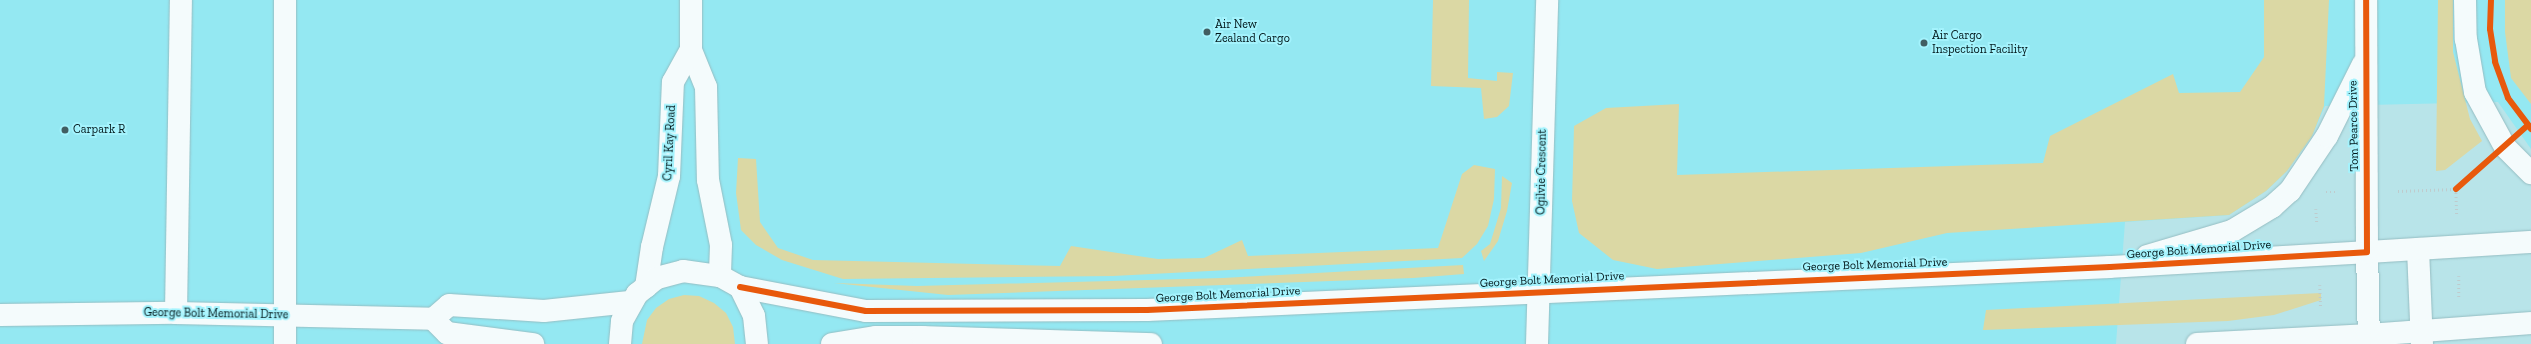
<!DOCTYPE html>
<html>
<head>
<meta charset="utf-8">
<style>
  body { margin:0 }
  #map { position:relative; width:2531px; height:344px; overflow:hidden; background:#b8e4e9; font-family:"Zilla Slab",serif }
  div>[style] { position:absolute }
  .built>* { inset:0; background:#94e8f2 }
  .green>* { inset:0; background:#dbd8a4 }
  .path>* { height:2.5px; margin-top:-1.25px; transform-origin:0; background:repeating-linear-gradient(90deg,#bfcbcd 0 1px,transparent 0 4px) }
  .roads { filter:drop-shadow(0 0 1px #95bdc2) drop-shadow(0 0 1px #95bdc2) }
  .minor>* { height:22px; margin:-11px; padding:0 11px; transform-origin:11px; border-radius:11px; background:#f4fbfc }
  .major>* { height:22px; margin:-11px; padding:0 11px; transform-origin:11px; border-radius:11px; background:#f4fbfc }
  .cycleway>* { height:6px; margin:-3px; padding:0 3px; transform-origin:3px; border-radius:3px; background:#e8590c }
  .dots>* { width:11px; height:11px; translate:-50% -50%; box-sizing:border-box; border:2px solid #a4f3fd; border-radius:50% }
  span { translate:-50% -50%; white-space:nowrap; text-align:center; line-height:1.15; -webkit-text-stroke:4px #a4f3fd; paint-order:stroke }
  .poi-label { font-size:12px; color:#011619 }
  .left { translate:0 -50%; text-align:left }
  .street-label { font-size:12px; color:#011619 }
</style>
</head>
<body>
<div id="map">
  <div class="built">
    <div style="clip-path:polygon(0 0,2531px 0,2531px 149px,2498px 102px,2325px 106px,2312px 136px,2287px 171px,2266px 191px,2229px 215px,2125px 222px,2116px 344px,0 344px)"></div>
  </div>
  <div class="green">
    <div style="clip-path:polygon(1433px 0,1469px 0,1468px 78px,1497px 81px,1497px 72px,1513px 73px,1509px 106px,1497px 117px,1484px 119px,1481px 88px,1431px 86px)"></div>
    <div style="clip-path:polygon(2264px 0,2329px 0,2324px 106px,2312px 136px,2287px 171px,2266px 191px,2229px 215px,1947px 233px,1861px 253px,1657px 269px,1613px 260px,1579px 233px,1572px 201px,1574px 126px,1606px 108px,1679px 104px,1677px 175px,2043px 163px,2050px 136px,2173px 74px,2179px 93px,2240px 92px,2264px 57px)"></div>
    <div style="clip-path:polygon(2438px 0,2453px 0,2453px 52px,2470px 119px,2482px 141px,2445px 170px,2436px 171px)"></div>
    <div style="clip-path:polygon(2505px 0,2531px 0,2531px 104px,2511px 78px,2505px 32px)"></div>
    <div style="clip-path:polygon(738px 158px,756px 159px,760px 222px,778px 248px,813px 260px,1060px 266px,1071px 246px,1158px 259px,1204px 258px,1242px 240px,1248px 256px,1438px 248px,1462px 174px,1474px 165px,1495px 169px,1494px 199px,1488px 226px,1477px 244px,1462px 258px,1113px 276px,843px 279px,782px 260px,756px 245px,741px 230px,736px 193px)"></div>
    <div style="clip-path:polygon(1502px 176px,1512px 183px,1507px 211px,1498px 241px,1484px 261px,1481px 251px,1490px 244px,1501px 208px)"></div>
    <div style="clip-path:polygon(1463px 265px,1464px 274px,1413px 278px,948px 295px,834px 283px,917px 286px,1223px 278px)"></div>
    <div style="clip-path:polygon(2321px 293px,2321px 300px,2274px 315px,2228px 321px,1983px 330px,1986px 310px)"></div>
    <div style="clip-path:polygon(684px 295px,699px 296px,714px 303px,726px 313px,733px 327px,735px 344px,642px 344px,647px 320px,656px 308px,669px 299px)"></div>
  </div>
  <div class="path">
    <div style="left:2398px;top:191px;width:58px;rotate:-2deg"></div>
    <div style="left:2456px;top:189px;width:26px;rotate:88deg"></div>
    <div style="left:2326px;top:192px;width:11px"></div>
    <div style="left:2316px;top:209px;width:15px;rotate:86deg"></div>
    <div style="left:2459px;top:276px;width:21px;rotate:90deg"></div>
    <div style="left:2320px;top:285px;width:23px;rotate:88deg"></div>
  </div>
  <div class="roads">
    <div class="minor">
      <div style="left:691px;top:0;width:50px;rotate:90deg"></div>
      <div style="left:691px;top:50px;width:40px;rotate:68deg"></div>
      <div style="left:706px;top:87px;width:93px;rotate:88.8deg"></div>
      <div style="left:708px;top:180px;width:66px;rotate:78.7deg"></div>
      <div style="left:721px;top:245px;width:31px;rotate:92deg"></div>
      <div style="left:2147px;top:256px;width:89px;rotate:-16.4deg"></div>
      <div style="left:2232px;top:231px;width:47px;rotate:-31deg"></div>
      <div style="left:2272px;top:207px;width:24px;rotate:-42deg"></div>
      <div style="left:2290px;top:191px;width:66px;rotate:-56.1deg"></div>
      <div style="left:2327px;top:136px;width:80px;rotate:-63.4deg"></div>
      <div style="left:646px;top:287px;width:40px;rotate:-81.5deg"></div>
      <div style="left:652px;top:247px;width:73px;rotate:-76.5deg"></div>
      <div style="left:669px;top:176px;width:94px;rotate:-87.6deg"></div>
      <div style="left:673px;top:82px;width:37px;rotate:-61deg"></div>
      <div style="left:740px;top:287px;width:128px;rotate:10.8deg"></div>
      <div style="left:866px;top:311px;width:281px;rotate:-0.2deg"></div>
      <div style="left:1147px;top:310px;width:964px;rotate:-2.56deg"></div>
      <div style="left:2110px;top:267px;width:257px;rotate:-3.3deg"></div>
      <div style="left:2367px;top:252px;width:252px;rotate:-90.2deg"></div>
      <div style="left:176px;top:313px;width:313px;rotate:-89.1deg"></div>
      <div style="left:0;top:315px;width:176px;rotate:-0.7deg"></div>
      <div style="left:176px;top:313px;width:257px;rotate:1.3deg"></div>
      <div style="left:433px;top:319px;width:21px;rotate:-41deg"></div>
      <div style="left:449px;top:305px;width:95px;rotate:3.6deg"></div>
      <div style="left:544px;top:311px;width:86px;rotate:-6deg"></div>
      <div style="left:433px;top:319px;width:20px;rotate:45deg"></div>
      <div style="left:447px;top:333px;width:87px;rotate:7.3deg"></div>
      <div style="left:285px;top:344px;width:344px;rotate:-90deg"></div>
      <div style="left:620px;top:344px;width:23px;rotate:-85deg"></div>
      <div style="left:622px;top:321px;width:31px;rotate:-61deg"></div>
      <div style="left:637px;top:294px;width:26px;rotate:-39deg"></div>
      <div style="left:657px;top:278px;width:27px;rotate:-15deg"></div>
      <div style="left:683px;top:271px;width:37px;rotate:8deg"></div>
      <div style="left:720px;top:276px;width:23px;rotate:29deg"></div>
      <div style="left:740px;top:287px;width:32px;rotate:64deg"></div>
      <div style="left:754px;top:316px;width:28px;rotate:84deg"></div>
      <div style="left:832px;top:344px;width:45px;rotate:-9deg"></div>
      <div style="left:876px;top:337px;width:47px"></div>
      <div style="left:923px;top:337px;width:228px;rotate:1.8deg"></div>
      <div style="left:1537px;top:344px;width:344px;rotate:-88.3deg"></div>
      <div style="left:2197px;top:344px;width:172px;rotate:-3deg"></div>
    </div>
    <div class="major">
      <div style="left:2465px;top:0;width:39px;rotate:89deg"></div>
      <div style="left:2466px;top:39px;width:54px;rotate:80.4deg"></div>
      <div style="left:2475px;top:92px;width:63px;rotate:61.4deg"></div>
      <div style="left:2505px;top:147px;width:37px;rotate:45deg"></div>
      <div style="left:2418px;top:249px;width:95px;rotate:87.6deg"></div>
      <div style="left:2369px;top:335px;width:162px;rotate:-4.2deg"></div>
      <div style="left:2369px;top:344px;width:92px;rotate:-91.2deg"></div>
      <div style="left:2367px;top:252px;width:164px;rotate:-3.5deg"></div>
    </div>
  </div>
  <div class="cycleway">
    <div style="left:2491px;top:0;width:29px;rotate:92deg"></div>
    <div style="left:2490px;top:29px;width:33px;rotate:81deg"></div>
    <div style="left:2495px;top:62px;width:38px;rotate:70deg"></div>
    <div style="left:2508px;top:98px;width:34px;rotate:53deg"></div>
    <div style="left:2456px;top:189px;width:96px;rotate:-41.6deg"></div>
    <div style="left:2528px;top:125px;width:5px;rotate:53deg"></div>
    <div style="left:740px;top:287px;width:128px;rotate:10.8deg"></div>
    <div style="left:866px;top:311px;width:281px;rotate:-0.2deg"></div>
    <div style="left:1147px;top:310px;width:964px;rotate:-2.56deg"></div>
    <div style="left:2110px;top:267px;width:257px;rotate:-3.3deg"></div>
    <div style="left:2367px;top:252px;width:252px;rotate:-90.2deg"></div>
  </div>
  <div class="dots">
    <div style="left:1207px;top:32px;background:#415e62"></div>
    <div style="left:1924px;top:43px;background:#415e62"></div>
    <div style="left:65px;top:130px;background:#415e62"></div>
  </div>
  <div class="poi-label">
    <span class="left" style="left:1215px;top:32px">Air New<br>Zealand Cargo</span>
    <span class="left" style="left:1932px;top:43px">Air Cargo<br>Inspection Facility</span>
    <span class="left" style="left:73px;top:130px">Carpark R</span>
  </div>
  <div class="street-label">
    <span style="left:2354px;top:126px;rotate:-91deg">Tom Pearce Drive</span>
    <span style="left:670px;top:143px;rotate:-87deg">Cyril Kay Road</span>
    <span style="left:1542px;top:172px;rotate:-89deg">Ogilvie Crescent</span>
    <span style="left:2199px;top:250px;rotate:-4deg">George Bolt Memorial Drive</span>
    <span style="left:1875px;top:265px;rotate:-2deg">George Bolt Memorial Drive</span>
    <span style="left:1552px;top:280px;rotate:-3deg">George Bolt Memorial Drive</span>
    <span style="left:1228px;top:295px;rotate:-3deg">George Bolt Memorial Drive</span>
    <span style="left:216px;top:314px;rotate:1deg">George Bolt Memorial Drive</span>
  </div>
</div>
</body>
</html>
